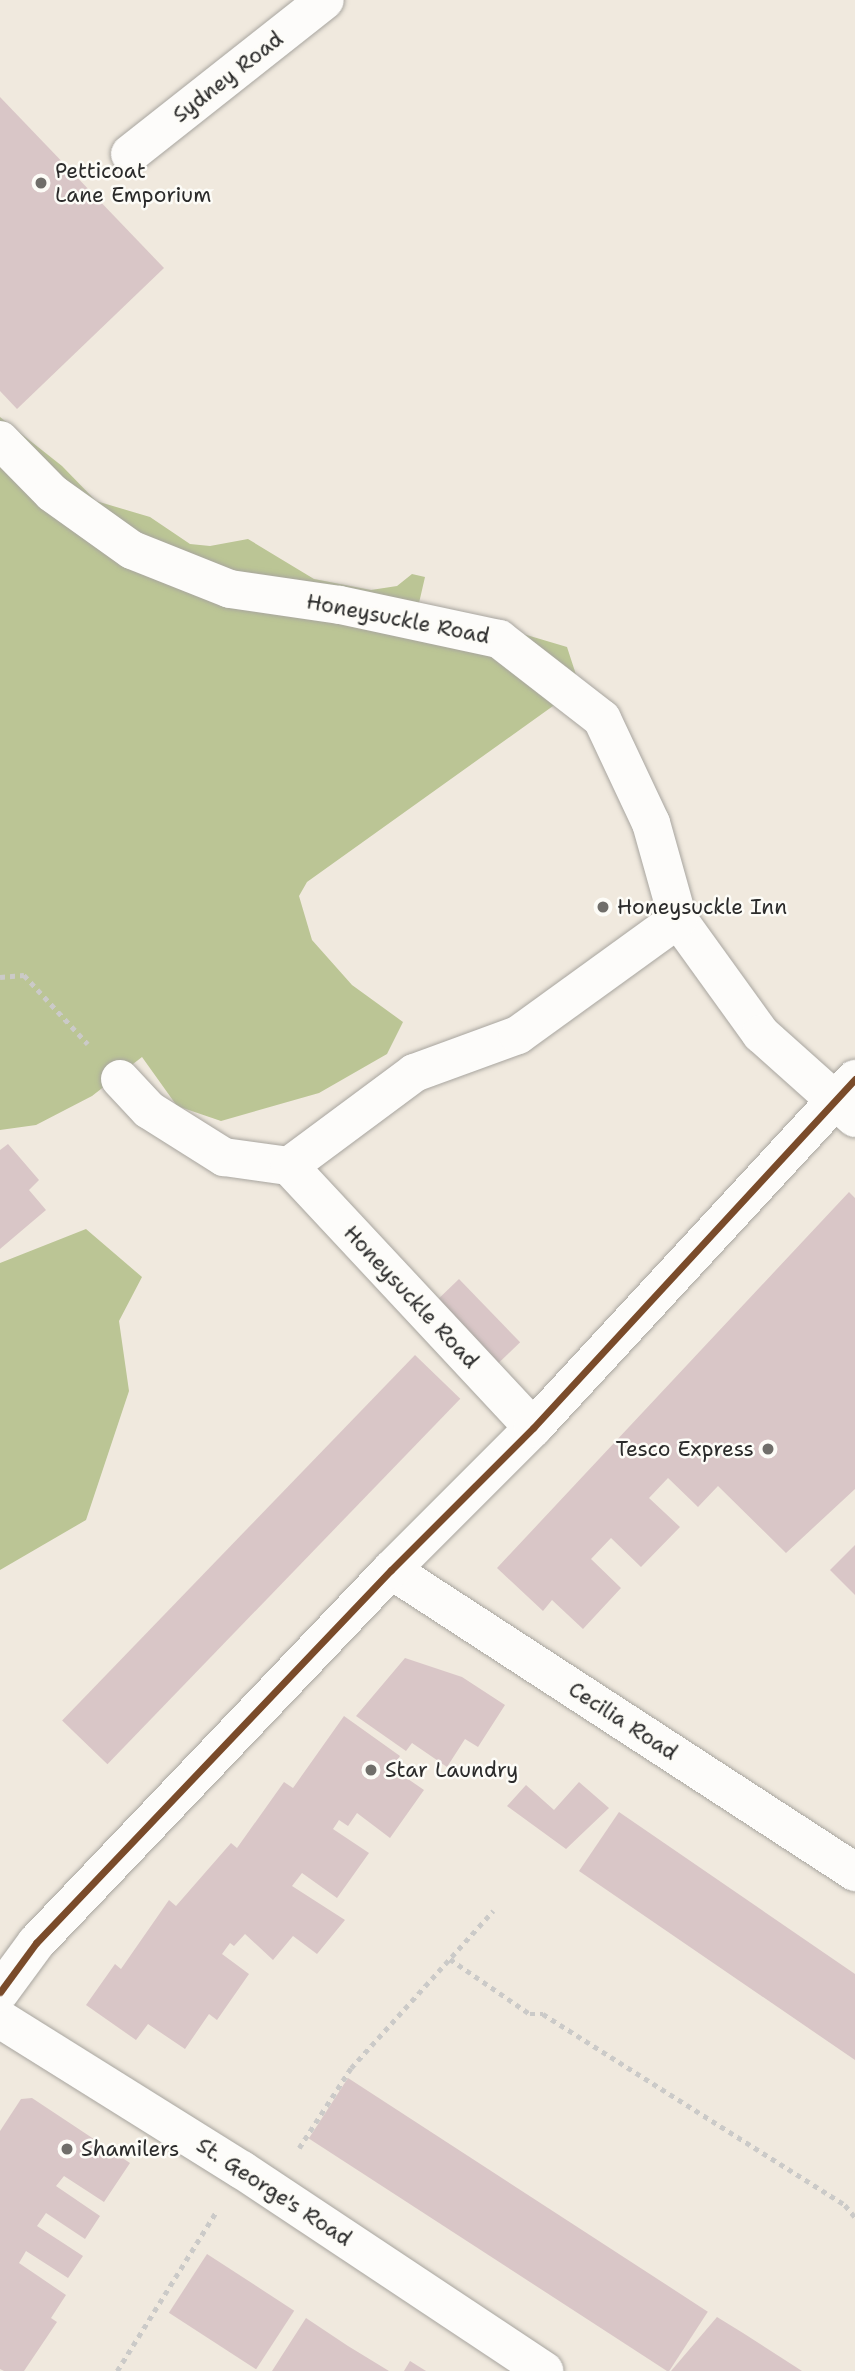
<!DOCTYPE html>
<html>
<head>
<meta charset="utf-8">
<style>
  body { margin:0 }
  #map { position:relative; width:855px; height:2371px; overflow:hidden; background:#f0e9de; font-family:"Shantell Sans",sans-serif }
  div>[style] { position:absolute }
  .forest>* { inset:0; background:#bbc595 }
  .building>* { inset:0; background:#d9c6c7; transform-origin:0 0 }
  .path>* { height:4.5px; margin-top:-2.25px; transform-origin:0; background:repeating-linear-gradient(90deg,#cbcac8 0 5px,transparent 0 10px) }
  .roads { filter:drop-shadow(0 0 2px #a8a59f) drop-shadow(0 0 2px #a8a59f) }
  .street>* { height:38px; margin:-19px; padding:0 19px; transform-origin:19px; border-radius:19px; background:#fdfcfa }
  .primary>* { height:38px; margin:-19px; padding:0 19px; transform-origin:19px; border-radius:19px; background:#fdfcfa }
  .bus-1>* { height:7px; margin:-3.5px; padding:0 3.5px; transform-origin:3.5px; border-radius:3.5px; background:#7a4b2a }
  .dots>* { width:19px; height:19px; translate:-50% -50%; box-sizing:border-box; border:4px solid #fdfcf7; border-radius:50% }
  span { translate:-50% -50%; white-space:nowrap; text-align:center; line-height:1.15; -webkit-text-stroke:5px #fdfcf7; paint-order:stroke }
  .street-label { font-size:21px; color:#2b2b2b }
  .poi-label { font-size:21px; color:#2b2b2b }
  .left { translate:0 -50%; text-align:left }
  .right { translate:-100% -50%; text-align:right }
</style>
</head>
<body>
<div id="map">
  <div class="forest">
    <div style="clip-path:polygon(0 417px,62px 466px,96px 501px,150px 517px,190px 544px,210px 546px,248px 539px,314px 579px,371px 590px,397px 586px,412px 574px,425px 577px,419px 603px,567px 647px,580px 687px,572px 705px,553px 706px,307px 882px,299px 896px,312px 940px,352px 985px,403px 1022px,387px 1054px,319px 1093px,221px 1121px,177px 1106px,142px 1057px,92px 1096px,36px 1125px,0 1130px)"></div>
    <div style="clip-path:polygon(86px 1229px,142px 1277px,119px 1321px,129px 1391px,86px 1520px,0 1570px,0 1263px)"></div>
  </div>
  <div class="building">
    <div style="clip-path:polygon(0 97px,164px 268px,17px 409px,0 391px)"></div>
    <div style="clip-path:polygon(8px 1144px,39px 1180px,29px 1190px,46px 1210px,0 1249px,0 1150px)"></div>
    <div style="clip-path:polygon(849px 1192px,855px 1198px,855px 1489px,786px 1553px,718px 1486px,698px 1507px,668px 1478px,649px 1498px,680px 1527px,641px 1567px,611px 1538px,591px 1559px,621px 1588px,583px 1629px,552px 1600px,543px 1611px,497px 1568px)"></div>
    <div style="left:459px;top:1279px;width:88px;height:35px;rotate:46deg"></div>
    <div style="left:415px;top:1355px;width:63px;height:508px;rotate:44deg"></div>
    <div style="clip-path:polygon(855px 1545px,855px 1595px,830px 1570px)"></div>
    <div style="clip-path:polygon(405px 1658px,462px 1677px,505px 1705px,478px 1747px,465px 1739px,447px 1767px,412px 1743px,406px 1751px,356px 1716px)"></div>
    <div style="clip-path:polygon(344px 1716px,400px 1756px,392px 1768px,424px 1790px,390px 1838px,357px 1813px,348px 1826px,339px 1820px,333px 1829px,369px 1853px,337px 1898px,302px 1873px,292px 1886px,345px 1920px,317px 1954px,293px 1936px,273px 1960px,245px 1934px,234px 1946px,230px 1943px,222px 1954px,249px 1974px,217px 2020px,209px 2014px,185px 2049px,148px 2024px,136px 2040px,86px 2005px,115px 1964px,121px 1969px,169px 1900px,176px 1906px,231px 1843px,237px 1848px,284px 1782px,293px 1788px)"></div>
    <div style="clip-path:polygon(579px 1782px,609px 1808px,566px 1849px,507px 1806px,526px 1785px,554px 1810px)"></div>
    <div style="clip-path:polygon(619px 1812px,855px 1974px,855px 2060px,579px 1871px)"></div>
    <div style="left:348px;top:2078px;width:429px;height:72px;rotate:33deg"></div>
    <div style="clip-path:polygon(32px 2098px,130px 2163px,104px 2202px,64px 2176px,56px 2186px,100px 2216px,85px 2239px,46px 2213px,37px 2226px,83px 2256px,68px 2278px,26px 2251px,19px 2263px,66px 2295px,51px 2318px,57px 2322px,24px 2371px,4px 2371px,0 2369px,0 2131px,21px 2099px)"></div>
    <div style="left:207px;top:2254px;width:104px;height:70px;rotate:33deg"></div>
    <div style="clip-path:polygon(717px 2317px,743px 2333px,802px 2371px,671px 2371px)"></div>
    <div style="clip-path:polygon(306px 2318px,348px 2346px,389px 2371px,272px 2371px)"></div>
    <div style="clip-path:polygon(410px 2361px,426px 2371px,404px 2371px)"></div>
  </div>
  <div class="path">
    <div style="left:0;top:977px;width:24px;rotate:-5deg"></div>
    <div style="left:24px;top:975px;width:94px;rotate:47.2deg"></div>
    <div style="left:450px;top:1959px;width:97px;rotate:34.5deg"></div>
    <div style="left:530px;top:2014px;width:13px"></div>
    <div style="left:543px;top:2014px;width:357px;rotate:32.3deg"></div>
    <div style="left:845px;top:2205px;width:16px;rotate:50deg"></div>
    <div style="left:299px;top:2148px;width:95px;rotate:-57deg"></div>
    <div style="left:351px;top:2068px;width:212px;rotate:-47.9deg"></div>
    <div style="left:117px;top:2371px;width:187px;rotate:-58.1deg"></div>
  </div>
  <div class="roads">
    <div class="street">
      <div style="left:130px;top:154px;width:248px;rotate:-38.3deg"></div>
      <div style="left:0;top:440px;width:74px;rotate:45.5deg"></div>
      <div style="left:52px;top:493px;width:98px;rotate:35.5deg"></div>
      <div style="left:132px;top:550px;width:105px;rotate:21.7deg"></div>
      <div style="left:230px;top:589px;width:111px;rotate:8.3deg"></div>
      <div style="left:340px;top:605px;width:163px;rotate:12.1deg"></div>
      <div style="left:499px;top:639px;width:130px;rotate:37.8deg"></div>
      <div style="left:602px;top:719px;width:115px;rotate:64.8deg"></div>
      <div style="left:651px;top:823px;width:100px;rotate:74.3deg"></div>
      <div style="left:678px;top:919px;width:142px;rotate:54.2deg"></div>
      <div style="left:761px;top:1034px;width:126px;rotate:41.8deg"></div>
      <div style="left:120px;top:1079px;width:42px;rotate:46.9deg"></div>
      <div style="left:149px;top:1110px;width:89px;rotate:32.1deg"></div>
      <div style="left:224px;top:1157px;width:66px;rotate:7.9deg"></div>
      <div style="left:289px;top:1166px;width:358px;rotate:47deg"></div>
      <div style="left:289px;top:1166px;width:156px;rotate:-36.6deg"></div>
      <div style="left:414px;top:1073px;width:111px;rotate:-20.1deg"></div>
      <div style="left:518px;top:1035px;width:198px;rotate:-35.9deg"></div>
      <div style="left:391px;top:1570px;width:554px;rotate:33.06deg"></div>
      <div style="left:0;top:2019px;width:285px;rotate:32deg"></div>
      <div style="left:242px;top:2170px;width:363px;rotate:33.6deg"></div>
    </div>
    <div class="primary">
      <div style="left:0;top:1992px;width:61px;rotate:-53.7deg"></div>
      <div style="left:36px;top:1943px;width:515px;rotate:-46.42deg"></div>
      <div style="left:391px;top:1570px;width:201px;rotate:-45deg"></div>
      <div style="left:533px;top:1428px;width:475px;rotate:-47.3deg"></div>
    </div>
  </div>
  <div class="bus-1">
    <div style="left:0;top:1992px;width:61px;rotate:-53.7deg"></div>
    <div style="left:36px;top:1943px;width:515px;rotate:-46.42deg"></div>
    <div style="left:391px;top:1570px;width:201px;rotate:-45deg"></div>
    <div style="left:533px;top:1428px;width:475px;rotate:-47.3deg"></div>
  </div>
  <div class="dots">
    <div style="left:41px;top:183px;background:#706e6a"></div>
    <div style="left:603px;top:907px;background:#706e6a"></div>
    <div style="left:768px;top:1449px;background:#706e6a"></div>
    <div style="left:371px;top:1770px;background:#706e6a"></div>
    <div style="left:67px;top:2149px;background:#706e6a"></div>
  </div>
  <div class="street-label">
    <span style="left:228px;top:77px;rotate:-38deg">Sydney Road</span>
    <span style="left:398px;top:619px;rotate:11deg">Honeysuckle Road</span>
    <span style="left:411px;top:1297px;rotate:47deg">Honeysuckle Road</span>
    <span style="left:623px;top:1721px;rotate:33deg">Cecilia Road</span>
    <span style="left:274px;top:2192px;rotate:33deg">St. George's Road</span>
  </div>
  <div class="poi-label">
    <span class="left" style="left:55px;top:183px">Petticoat<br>Lane Emporium</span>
    <span class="left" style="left:617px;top:907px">Honeysuckle Inn</span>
    <span class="right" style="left:754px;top:1449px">Tesco Express</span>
    <span class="left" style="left:385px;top:1770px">Star Laundry</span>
    <span class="left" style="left:81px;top:2149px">Shamilers</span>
  </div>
</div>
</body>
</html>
